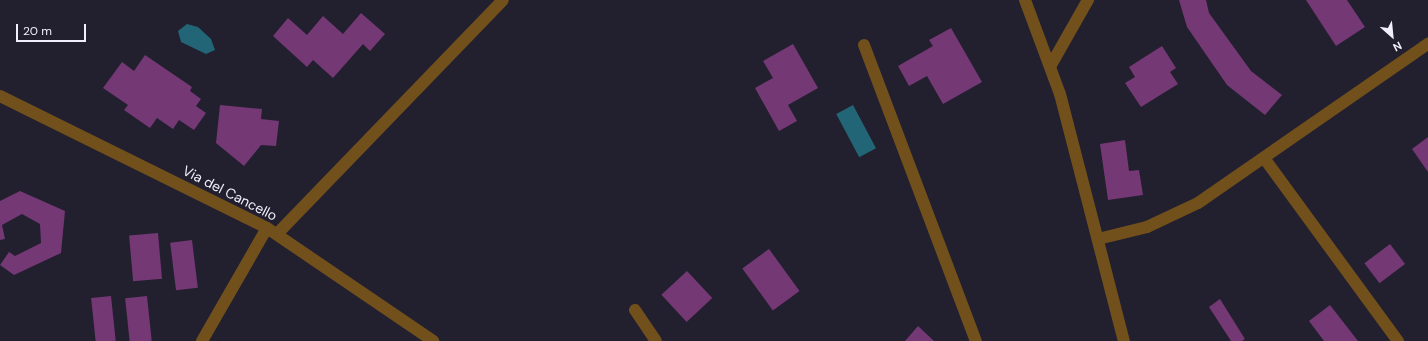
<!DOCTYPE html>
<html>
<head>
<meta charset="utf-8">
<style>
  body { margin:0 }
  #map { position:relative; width:1428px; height:341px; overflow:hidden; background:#221f2f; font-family:"DM Sans",sans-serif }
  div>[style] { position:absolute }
  .water>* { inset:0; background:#226576; transform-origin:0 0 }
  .building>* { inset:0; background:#743875; transform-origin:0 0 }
  .minor>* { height:12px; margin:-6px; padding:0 6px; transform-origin:6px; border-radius:6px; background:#71501c }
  span { translate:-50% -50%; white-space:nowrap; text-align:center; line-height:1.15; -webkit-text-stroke:3.5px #221f2f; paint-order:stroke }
  .street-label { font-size:14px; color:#f0effb }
  .north { position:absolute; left:1372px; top:16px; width:40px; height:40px; -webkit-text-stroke:3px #221f2f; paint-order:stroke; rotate:153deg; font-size:11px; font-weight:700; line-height:16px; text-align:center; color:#f0effb }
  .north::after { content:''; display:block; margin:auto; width:14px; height:18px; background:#f0effb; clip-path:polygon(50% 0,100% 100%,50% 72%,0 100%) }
  .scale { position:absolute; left:16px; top:24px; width:70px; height:18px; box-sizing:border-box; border:2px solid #f0effb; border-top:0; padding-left:5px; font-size:12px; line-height:14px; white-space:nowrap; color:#f0effb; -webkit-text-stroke:3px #221f2f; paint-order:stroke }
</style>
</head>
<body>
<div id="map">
  <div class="water">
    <div style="clip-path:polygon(187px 24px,198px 27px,211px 39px,215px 50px,206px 54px,181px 42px,178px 31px)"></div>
    <div style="left:853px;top:105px;width:49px;height:19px;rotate:62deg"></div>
  </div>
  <div class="building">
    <div style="clip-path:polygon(1179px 0,1206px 0,1209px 13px,1251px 71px,1282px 95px,1265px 115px,1227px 85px,1187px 27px)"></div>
    <div style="clip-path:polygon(1306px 0,1347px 0,1365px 27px,1336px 46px)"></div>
    <div style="clip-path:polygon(361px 13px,385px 34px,370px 51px,363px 44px,333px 78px,313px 60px,307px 67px,273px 36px,288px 18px,307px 35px,323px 16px,343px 34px)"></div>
    <div style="clip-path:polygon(951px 28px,982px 82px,943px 104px,927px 76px,909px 86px,898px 66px,933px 46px,929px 40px)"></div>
    <div style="clip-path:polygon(793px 44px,818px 88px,788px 105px,797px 121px,779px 131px,755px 88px,773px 78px,763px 61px)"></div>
    <div style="clip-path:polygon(1162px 46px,1176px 68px,1170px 72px,1178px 84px,1141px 107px,1125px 83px,1135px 77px,1129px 67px)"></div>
    <div style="clip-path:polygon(145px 55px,192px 87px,190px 91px,201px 99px,196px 106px,206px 113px,194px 130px,179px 120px,173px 129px,157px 118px,150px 128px,124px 110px,128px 105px,103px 88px,122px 62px,134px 71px)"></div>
    <div style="clip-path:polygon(220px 105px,262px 109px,261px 119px,279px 121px,276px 146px,261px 145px,244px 166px,216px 143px)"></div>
    <div style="clip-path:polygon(1428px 137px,1428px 172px,1412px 149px)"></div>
    <div style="clip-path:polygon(1125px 140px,1129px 171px,1139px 170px,1143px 195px,1108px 200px,1100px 144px)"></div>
    <div style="clip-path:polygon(20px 191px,65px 211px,61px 253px,14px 275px,0 265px,9px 252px,15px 256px,41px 243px,40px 224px,22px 214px,2px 225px,5px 239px,0 240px,0 201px)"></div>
    <div style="left:158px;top:233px;width:46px;height:29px;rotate:85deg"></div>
    <div style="left:192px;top:240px;width:48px;height:22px;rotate:83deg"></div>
    <div style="left:1390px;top:244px;width:25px;height:32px;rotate:53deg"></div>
    <div style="left:769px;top:249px;width:52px;height:33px;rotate:54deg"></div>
    <div style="left:687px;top:271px;width:37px;height:35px;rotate:47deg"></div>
    <div style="left:111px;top:296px;width:45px;height:20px;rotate:84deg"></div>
    <div style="left:147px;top:296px;width:45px;height:22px;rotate:84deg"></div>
    <div style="clip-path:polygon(1220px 299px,1245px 339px,1242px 341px,1231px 341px,1209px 307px)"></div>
    <div style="clip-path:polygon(1330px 305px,1358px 341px,1324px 341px,1309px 321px)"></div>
    <div style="clip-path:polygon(918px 326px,934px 341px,905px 341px)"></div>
  </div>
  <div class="minor">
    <div style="left:1025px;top:0;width:100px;rotate:69.6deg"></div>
    <div style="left:1060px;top:94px;width:255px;rotate:75.5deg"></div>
    <div style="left:864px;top:45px;width:316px;rotate:69.3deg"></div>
    <div style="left:1051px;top:65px;width:75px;rotate:-60.4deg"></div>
    <div style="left:0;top:96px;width:298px;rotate:26.3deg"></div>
    <div style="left:267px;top:228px;width:201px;rotate:34.2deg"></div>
    <div style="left:1264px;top:158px;width:227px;rotate:53.8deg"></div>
    <div style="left:277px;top:234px;width:325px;rotate:-46deg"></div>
    <div style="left:1098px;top:239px;width:50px;rotate:-13.8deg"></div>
    <div style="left:1147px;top:227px;width:56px;rotate:-25.2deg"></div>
    <div style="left:1198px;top:203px;width:280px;rotate:-34.7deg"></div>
    <div style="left:635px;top:310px;width:37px;rotate:56deg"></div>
    <div style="left:202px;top:341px;width:130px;rotate:-60.1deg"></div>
  </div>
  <div class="street-label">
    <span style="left:230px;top:193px;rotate:27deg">Via del Cancello</span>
  </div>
  <div class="north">N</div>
  <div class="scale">20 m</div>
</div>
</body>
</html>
